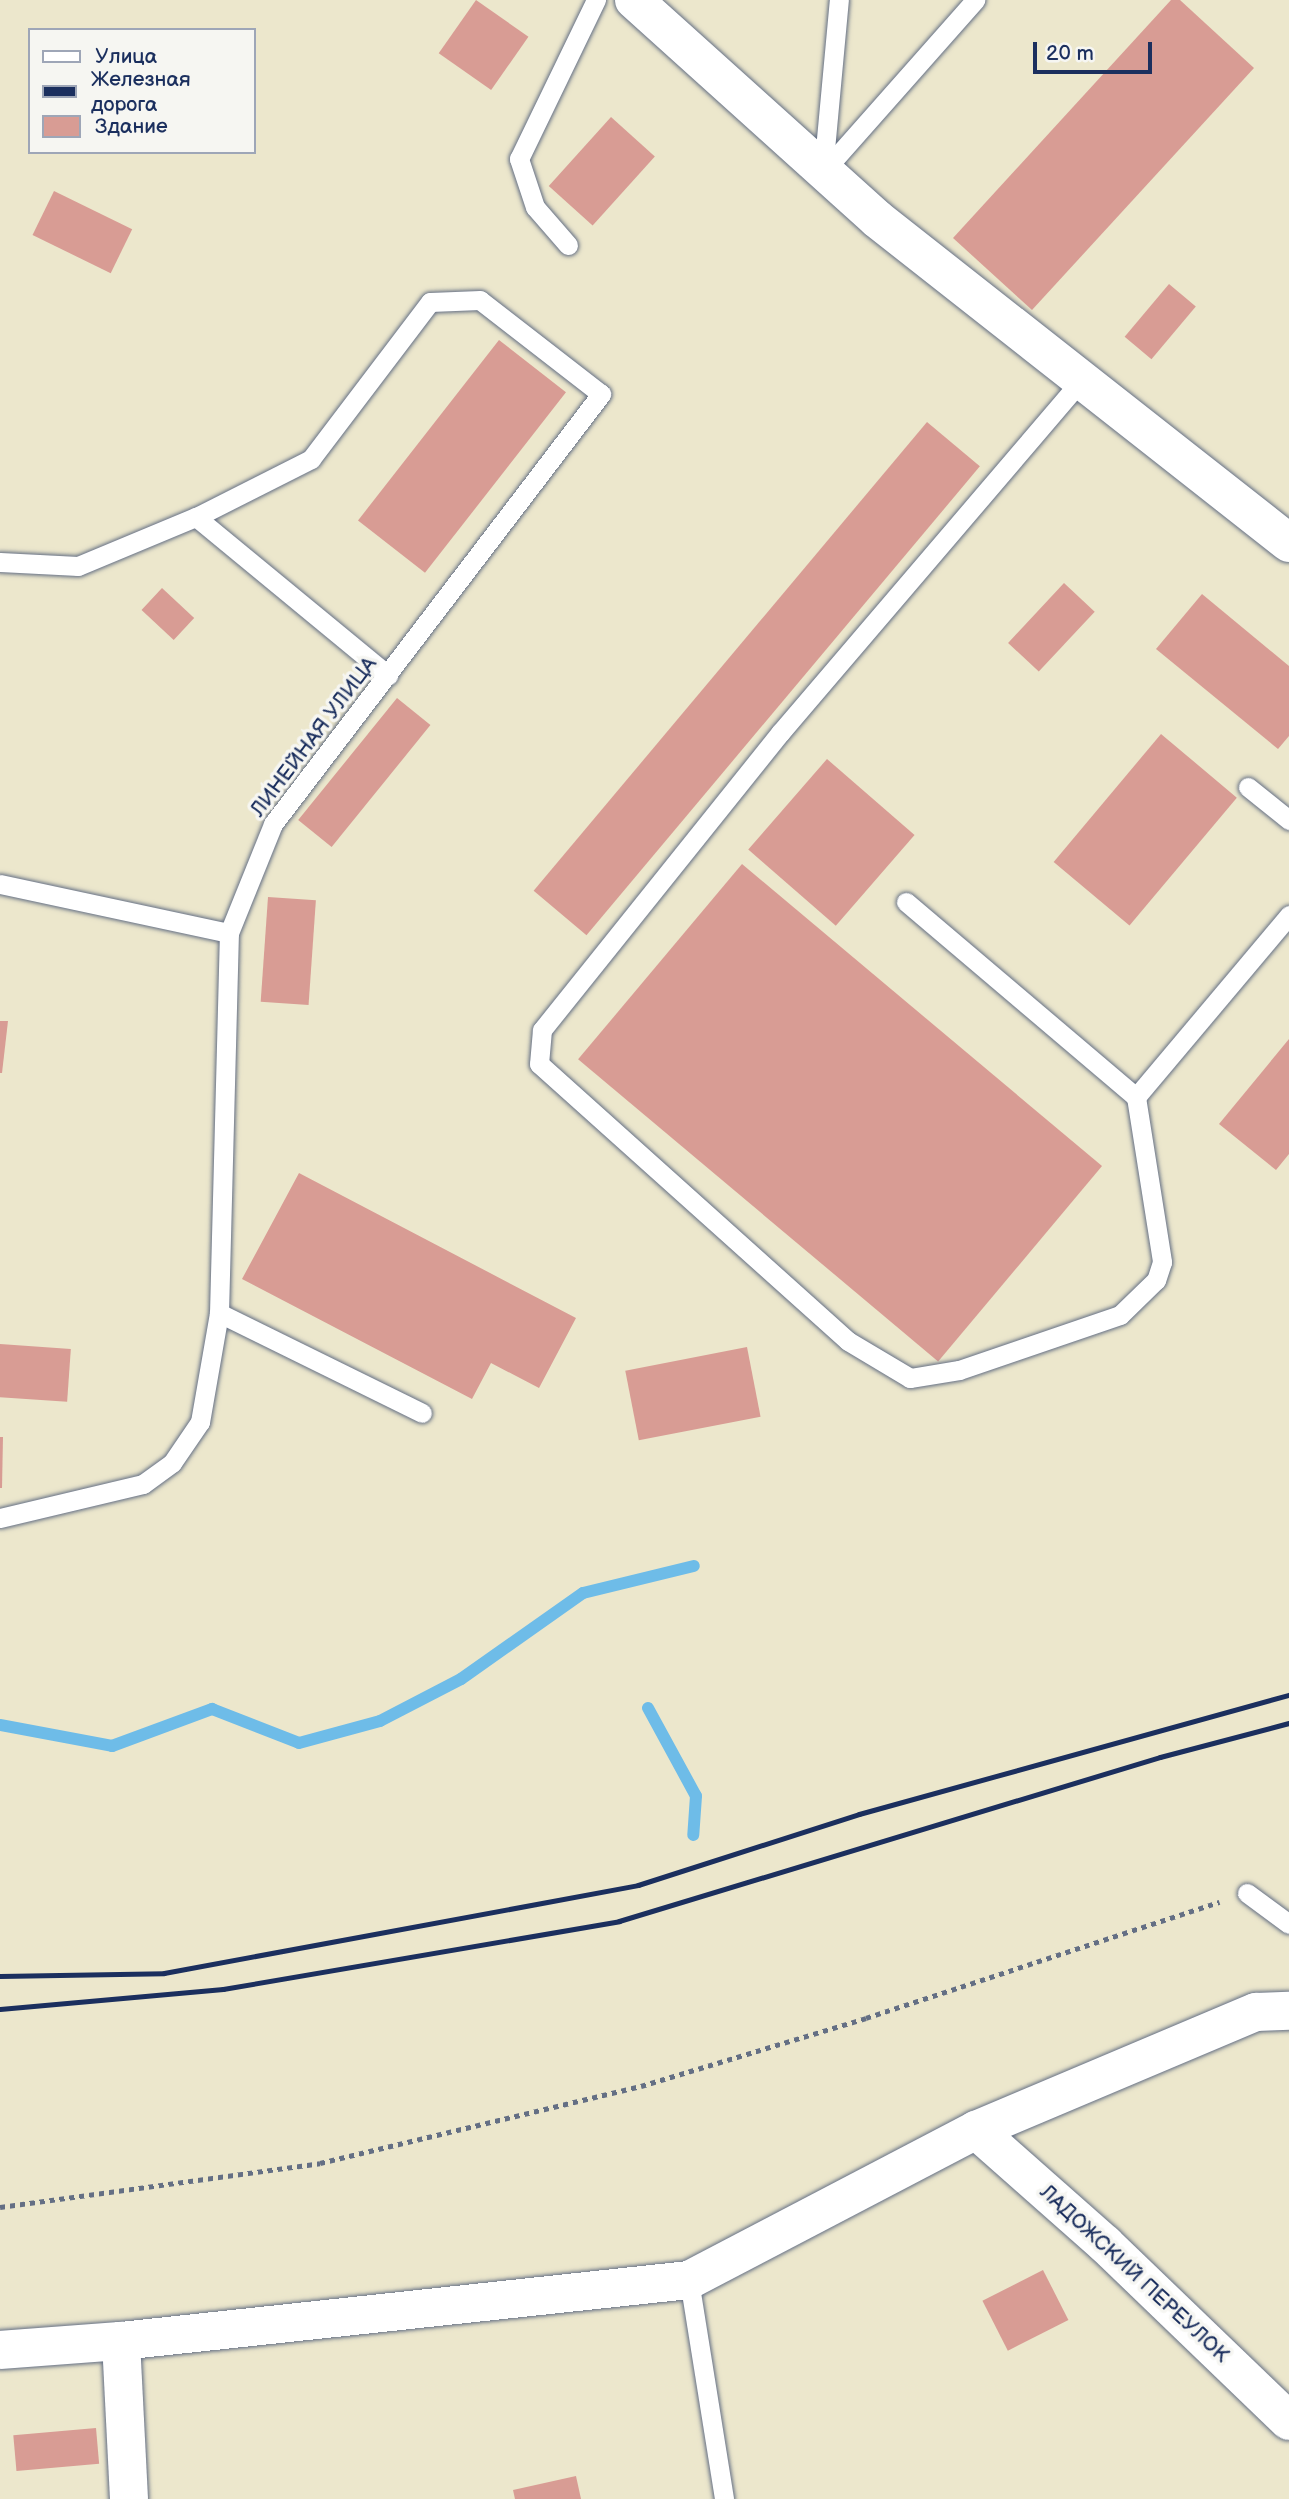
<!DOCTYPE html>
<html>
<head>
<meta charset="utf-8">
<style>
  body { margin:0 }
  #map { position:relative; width:1289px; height:2499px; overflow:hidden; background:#ece7cc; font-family:"Balsamiq Sans",sans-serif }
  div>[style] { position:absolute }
  .stream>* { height:12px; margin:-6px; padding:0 6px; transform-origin:6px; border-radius:6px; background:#6ebce8 }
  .building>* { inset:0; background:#d89c94; transform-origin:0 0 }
  .path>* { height:4.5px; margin-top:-2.25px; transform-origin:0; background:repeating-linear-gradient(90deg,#646f84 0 5px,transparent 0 10px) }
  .roads { filter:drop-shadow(0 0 2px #646f84) drop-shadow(0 0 2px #646f84) }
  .lane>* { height:19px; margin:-9.5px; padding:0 9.5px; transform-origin:9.5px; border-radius:9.5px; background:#fff }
  .street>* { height:38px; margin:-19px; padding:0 19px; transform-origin:19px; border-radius:19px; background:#fff }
  .rail>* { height:5px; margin:-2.5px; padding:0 2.5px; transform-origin:2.5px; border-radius:2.5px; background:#1b2f5e }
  span { translate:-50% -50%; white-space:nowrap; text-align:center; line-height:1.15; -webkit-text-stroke:7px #f6f6f2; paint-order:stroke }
  .street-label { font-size:21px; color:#1b2f5e }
  .legend { position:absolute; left:28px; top:28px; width:228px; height:126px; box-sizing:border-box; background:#f6f6f2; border:2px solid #9ea6b7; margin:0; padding:9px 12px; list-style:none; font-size:21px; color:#1b2f5e }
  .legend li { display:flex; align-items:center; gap:14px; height:35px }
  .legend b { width:35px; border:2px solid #9ea6b7 }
  .scale { position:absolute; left:1033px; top:42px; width:119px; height:32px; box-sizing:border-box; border:4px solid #1b2f5e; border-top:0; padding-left:9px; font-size:21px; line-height:24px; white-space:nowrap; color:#1b2f5e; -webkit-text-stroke:5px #f6f6f2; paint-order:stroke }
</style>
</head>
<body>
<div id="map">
  <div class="stream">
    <div style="left:648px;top:1708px;width:100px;rotate:61.4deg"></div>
    <div style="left:696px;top:1796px;width:39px;rotate:94deg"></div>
    <div style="left:0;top:1725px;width:114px;rotate:10.6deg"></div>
    <div style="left:112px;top:1746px;width:107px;rotate:-20.3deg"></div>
    <div style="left:212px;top:1709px;width:93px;rotate:21.3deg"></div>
    <div style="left:299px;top:1743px;width:84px;rotate:-15.2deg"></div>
    <div style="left:380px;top:1721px;width:91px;rotate:-27.4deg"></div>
    <div style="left:461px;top:1679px;width:149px;rotate:-35.2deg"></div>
    <div style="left:583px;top:1593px;width:114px;rotate:-13.7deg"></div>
  </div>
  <div class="building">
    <div style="left:476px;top:0;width:64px;height:65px;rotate:35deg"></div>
    <div style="clip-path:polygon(1171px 0,1180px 0,1254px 68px,1032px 310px,953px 238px)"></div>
    <div style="left:611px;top:117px;width:59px;height:93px;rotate:42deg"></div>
    <div style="left:54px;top:191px;width:87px;height:49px;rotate:26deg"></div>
    <div style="left:1169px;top:284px;width:35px;height:69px;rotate:40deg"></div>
    <div style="left:499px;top:340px;width:85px;height:229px;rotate:38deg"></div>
    <div style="left:927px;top:422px;width:69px;height:612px;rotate:40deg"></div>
    <div style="left:1064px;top:583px;width:42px;height:82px;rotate:43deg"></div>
    <div style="left:162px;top:588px;width:44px;height:30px;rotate:43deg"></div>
    <div style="clip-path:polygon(1202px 594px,1289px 666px,1289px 736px,1278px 749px,1156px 649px)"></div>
    <div style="left:397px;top:698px;width:43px;height:157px;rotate:39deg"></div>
    <div style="left:1161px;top:734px;width:99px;height:167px;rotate:40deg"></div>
    <div style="left:827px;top:759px;width:116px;height:120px;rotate:41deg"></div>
    <div style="left:742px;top:864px;width:470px;height:255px;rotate:40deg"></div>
    <div style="left:268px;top:897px;width:48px;height:105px;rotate:4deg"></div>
    <div style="clip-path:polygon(0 1021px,8px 1021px,2px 1073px,0 1073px)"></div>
    <div style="clip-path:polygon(1289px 1039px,1289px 1154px,1276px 1170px,1219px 1124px)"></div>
    <div style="clip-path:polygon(299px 1173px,576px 1318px,539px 1388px,491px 1363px,472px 1399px,242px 1279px)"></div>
    <div style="left:0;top:1344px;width:71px;height:53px;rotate:4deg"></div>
    <div style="left:747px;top:1347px;width:71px;height:124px;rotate:79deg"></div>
    <div style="clip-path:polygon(0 1437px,3px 1437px,2px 1488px,0 1488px)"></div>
    <div style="left:1043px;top:2270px;width:56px;height:68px;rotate:63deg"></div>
    <div style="left:96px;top:2428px;width:36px;height:83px;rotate:85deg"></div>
    <div style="clip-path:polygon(576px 2476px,581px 2499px,515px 2499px,513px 2490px)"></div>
  </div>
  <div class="path">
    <div style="left:0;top:2207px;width:323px;rotate:-7.8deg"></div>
    <div style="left:320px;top:2163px;width:330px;rotate:-13.5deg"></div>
    <div style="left:641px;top:2086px;width:235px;rotate:-16.8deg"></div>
    <div style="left:866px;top:2018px;width:372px;rotate:-18.2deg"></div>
  </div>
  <div class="roads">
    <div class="lane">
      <div style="left:823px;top:171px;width:172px;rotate:-84.7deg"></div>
      <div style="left:823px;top:172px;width:230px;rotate:-48.5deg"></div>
      <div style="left:568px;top:245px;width:50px;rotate:-131deg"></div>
      <div style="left:535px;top:207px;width:51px;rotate:-108.4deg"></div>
      <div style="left:519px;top:159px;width:177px;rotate:-64.2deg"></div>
      <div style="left:0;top:562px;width:78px;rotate:2.9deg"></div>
      <div style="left:78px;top:566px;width:128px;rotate:-22.6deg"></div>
      <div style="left:196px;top:517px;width:249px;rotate:39.5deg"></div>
      <div style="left:1248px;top:787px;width:53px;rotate:38.8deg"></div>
      <div style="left:0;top:884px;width:234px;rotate:12.1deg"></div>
      <div style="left:229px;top:933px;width:118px;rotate:-68deg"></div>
      <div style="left:273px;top:824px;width:541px;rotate:-52.66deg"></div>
      <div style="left:601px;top:394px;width:153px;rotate:-142.2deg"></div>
      <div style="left:480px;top:300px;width:50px;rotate:177.7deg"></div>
      <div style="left:430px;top:302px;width:197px;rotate:127.2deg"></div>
      <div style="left:311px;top:459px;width:129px;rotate:153.2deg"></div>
      <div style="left:906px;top:902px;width:302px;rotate:40.3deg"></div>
      <div style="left:1136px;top:1097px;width:167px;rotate:81deg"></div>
      <div style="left:1162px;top:1262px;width:19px;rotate:108deg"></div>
      <div style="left:1156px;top:1280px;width:50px;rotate:135.8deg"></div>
      <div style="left:1120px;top:1315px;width:170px;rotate:161.1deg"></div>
      <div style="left:959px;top:1370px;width:50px;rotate:170.7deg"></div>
      <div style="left:910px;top:1378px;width:72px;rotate:-149.2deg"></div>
      <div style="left:848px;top:1341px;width:415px;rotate:-138.1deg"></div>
      <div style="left:539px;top:1064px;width:34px;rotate:-85deg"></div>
      <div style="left:542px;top:1030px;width:381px;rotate:-51.3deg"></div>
      <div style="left:780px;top:733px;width:464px;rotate:-49.5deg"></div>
      <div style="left:1136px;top:1097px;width:238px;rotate:-49.9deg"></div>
      <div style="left:219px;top:1313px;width:226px;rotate:26.2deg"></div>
      <div style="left:0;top:1518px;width:147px;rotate:-13.4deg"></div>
      <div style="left:143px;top:1484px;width:36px;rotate:-36deg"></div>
      <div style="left:172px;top:1463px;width:50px;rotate:-55.7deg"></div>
      <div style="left:200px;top:1422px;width:111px;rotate:-80.1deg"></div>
      <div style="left:219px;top:1313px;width:380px;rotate:-88.5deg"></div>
      <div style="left:1247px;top:1893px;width:52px;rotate:36.4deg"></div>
      <div style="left:689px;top:2280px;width:222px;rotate:80.9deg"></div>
    </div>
    <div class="street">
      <div style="left:634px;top:0;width:327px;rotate:42deg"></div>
      <div style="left:877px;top:219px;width:524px;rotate:38.18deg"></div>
      <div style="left:976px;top:2130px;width:172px;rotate:41.5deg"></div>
      <div style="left:1105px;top:2244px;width:255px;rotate:43.9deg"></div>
      <div style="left:121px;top:2341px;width:158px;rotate:87.1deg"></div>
      <div style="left:0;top:2350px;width:121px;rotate:-4.3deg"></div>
      <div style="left:121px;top:2341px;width:571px;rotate:-6.13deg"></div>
      <div style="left:689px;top:2280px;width:324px;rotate:-27.6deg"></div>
      <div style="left:976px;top:2130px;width:304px;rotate:-22.9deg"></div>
      <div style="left:1256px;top:2012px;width:33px;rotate:-2deg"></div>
    </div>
  </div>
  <div class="rail">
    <div style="left:0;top:1976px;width:164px;rotate:-1deg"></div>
    <div style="left:164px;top:1973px;width:482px;rotate:-10.5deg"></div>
    <div style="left:638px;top:1885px;width:232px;rotate:-17.8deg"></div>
    <div style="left:859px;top:1814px;width:446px;rotate:-15.5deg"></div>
    <div style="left:0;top:2009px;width:224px;rotate:-5.1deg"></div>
    <div style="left:223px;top:1989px;width:402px;rotate:-9.7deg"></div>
    <div style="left:619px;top:1921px;width:565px;rotate:-16.86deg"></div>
    <div style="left:1160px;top:1757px;width:133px;rotate:-14.8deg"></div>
  </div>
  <div class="street-label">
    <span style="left:314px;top:737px;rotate:-53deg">ЛИНЕЙНАЯ УЛИЦА</span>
    <span style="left:1134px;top:2274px;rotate:43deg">ЛАДОЖСКИЙ ПЕРЕУЛОК</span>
  </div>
  <ul class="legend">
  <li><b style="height:9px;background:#fff"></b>Улица</li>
  <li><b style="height:9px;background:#1b2f5e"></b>Железная дорога</li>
  <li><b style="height:19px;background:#d89c94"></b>Здание</li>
  </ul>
  <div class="scale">20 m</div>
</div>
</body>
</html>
